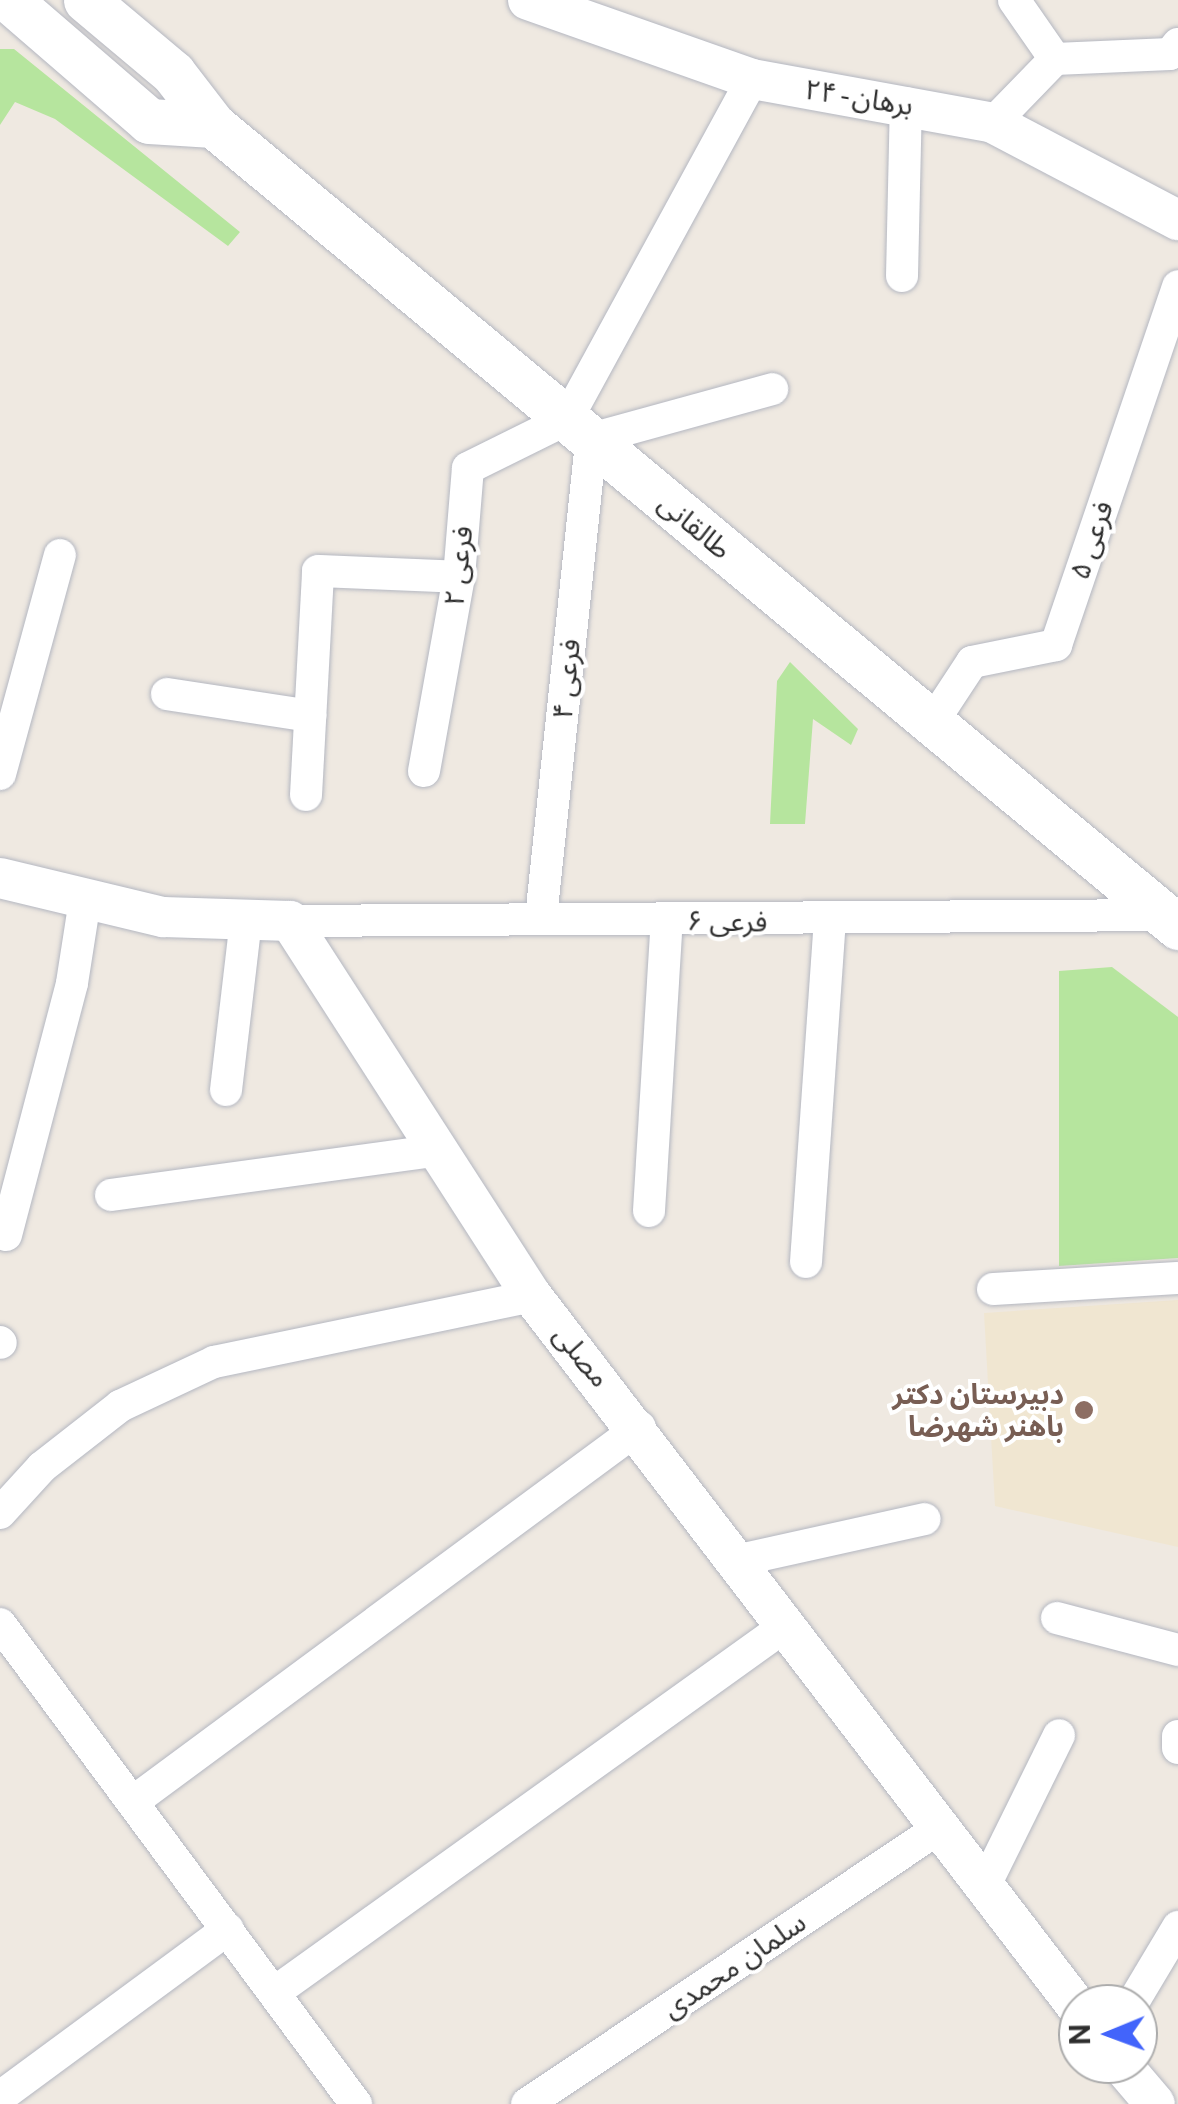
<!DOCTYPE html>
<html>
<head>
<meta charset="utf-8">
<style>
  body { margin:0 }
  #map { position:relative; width:1178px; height:2104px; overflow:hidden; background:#efe9e1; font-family:"Public Sans","Noto Sans Arabic",sans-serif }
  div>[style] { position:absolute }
  .education>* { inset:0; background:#f0e6d1 }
  .green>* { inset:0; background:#b6e59e }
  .roads { filter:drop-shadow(0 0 2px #b4b7c1) drop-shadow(0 0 2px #b4b7c1) }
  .minor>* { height:32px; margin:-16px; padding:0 16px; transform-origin:16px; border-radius:16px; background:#fff }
  .tertiary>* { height:40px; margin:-20px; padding:0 20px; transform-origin:20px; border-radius:20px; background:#fff }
  .secondary>* { height:45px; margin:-22.5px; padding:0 22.5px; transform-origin:22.5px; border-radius:22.5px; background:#fff }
  .dots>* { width:28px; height:28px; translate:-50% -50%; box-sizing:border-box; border:5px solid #fff; border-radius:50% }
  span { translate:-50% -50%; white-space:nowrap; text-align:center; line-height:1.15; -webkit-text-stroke:8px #fff; paint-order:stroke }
  .street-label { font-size:28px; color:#2e2e2e }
  .education-label { font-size:28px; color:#785e54; font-weight:700 }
  .right { translate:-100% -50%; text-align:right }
  .north { position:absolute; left:1058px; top:1984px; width:100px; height:100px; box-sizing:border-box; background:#fff; border:2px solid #ababab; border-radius:50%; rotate:269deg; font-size:28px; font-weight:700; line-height:40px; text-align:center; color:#2e2e2e }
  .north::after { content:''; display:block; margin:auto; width:35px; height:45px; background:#4264fb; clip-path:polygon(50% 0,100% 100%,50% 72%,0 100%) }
</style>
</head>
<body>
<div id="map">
  <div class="education">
    <div style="clip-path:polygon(1178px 1300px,1178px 1547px,995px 1506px,984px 1313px)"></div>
  </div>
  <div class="green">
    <div style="clip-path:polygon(0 49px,14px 49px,240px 232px,228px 246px,55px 119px,15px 102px,0 125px)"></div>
    <div style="clip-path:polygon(790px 662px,858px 729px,851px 745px,813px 719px,805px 824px,770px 824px,777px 681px)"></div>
    <div style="clip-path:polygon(1112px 967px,1178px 1017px,1178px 1258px,1059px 1266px,1059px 971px)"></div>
  </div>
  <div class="roads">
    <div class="minor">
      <div style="left:1014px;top:0;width:72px;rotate:55.2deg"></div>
      <div style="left:1055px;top:59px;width:115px;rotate:-2.5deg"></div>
      <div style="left:1170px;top:54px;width:13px;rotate:-51deg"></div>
      <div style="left:993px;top:123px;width:89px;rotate:-45.9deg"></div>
      <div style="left:902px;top:276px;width:173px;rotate:-88.7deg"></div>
      <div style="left:167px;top:694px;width:145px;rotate:8.7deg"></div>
      <div style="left:932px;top:723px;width:73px;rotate:-56.7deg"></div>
      <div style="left:972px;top:662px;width:86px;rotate:-11.4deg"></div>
      <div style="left:1056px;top:645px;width:379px;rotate:-71.2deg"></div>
      <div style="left:424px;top:771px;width:197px;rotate:-79.8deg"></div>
      <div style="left:459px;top:577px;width:109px;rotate:-85.3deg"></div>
      <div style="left:468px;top:468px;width:110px;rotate:-26.3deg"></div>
      <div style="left:567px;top:419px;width:387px;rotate:-61.4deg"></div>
      <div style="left:0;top:774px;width:227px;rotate:-74.7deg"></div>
      <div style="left:306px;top:795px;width:224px;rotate:-86.9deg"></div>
      <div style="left:318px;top:571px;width:141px;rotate:2.4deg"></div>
      <div style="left:541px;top:918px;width:482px;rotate:-84deg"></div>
      <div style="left:591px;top:439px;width:188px;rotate:-15.4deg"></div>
      <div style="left:290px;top:921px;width:874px;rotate:-0.39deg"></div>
      <div style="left:226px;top:1090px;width:171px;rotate:-83.3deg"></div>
      <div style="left:111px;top:1195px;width:330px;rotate:-7.8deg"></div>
      <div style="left:649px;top:1211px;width:292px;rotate:-86.5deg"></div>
      <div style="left:6px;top:1235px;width:260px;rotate:-75.3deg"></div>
      <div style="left:72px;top:983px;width:84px;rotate:-81.1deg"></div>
      <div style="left:806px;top:1262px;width:340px;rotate:-86deg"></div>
      <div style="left:993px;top:1289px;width:185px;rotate:-3.4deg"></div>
      <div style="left:0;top:1342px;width:1px;rotate:45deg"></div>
      <div style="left:0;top:1513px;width:62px;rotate:-47.6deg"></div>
      <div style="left:42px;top:1467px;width:99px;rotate:-38deg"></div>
      <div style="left:120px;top:1406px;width:104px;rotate:-25.1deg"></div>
      <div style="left:214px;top:1362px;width:325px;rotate:-11.7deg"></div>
      <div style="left:740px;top:1560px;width:189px;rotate:-12.5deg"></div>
      <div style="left:1057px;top:1618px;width:125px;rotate:14.8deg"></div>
      <div style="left:0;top:1624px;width:598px;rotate:53.44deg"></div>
      <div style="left:1178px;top:1736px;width:12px;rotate:90deg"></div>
      <div style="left:134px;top:1801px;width:629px;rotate:-36.47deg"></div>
      <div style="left:985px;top:1885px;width:167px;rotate:-63.7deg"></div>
      <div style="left:275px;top:1992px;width:631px;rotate:-35.65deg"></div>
      <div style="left:1132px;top:2004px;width:90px;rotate:-59.1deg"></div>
      <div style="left:0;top:2097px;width:283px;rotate:-36.4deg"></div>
      <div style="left:527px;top:2104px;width:498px;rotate:-33.8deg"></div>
    </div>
    <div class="tertiary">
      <div style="left:528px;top:0;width:238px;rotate:19.4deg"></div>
      <div style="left:752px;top:79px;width:245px;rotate:10.3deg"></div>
      <div style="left:993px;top:123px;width:209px;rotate:27.7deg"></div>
      <div style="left:0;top:878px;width:168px;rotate:13.5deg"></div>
      <div style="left:163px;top:917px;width:127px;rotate:1.8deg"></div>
      <div style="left:290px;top:921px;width:446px;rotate:57.2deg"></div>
      <div style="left:532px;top:1296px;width:897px;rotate:52.52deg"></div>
      <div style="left:1121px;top:2064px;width:52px;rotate:49.6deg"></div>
    </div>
    <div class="secondary">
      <div style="left:9px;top:0;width:185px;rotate:40.8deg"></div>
      <div style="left:149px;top:121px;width:64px;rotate:3.6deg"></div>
      <div style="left:86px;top:0;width:114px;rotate:40deg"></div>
      <div style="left:173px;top:73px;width:66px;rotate:52.4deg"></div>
      <div style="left:213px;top:125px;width:1255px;rotate:39.73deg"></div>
    </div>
  </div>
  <div class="dots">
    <div style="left:1084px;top:1410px;background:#8d6e63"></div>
  </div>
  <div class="street-label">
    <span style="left:859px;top:97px;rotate:9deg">۲۴ - برهان</span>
    <span style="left:695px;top:526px;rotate:40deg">طالقانی</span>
    <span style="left:1091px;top:540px;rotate:-71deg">فرعی ۵</span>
    <span style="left:458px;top:566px;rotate:-83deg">فرعی ۲</span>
    <span style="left:566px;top:679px;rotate:-84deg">فرعی ۴</span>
    <span style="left:727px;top:921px;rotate:1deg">فرعی ۶</span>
    <span style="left:582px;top:1356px;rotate:50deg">مصلی</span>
    <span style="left:734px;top:1965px;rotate:-34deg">سلمان محمدی</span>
  </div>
  <div class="education-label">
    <span class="right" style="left:1064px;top:1410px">دبیرستان دکتر<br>باهنر شهرضا</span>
  </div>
  <div class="north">N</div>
</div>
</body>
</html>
